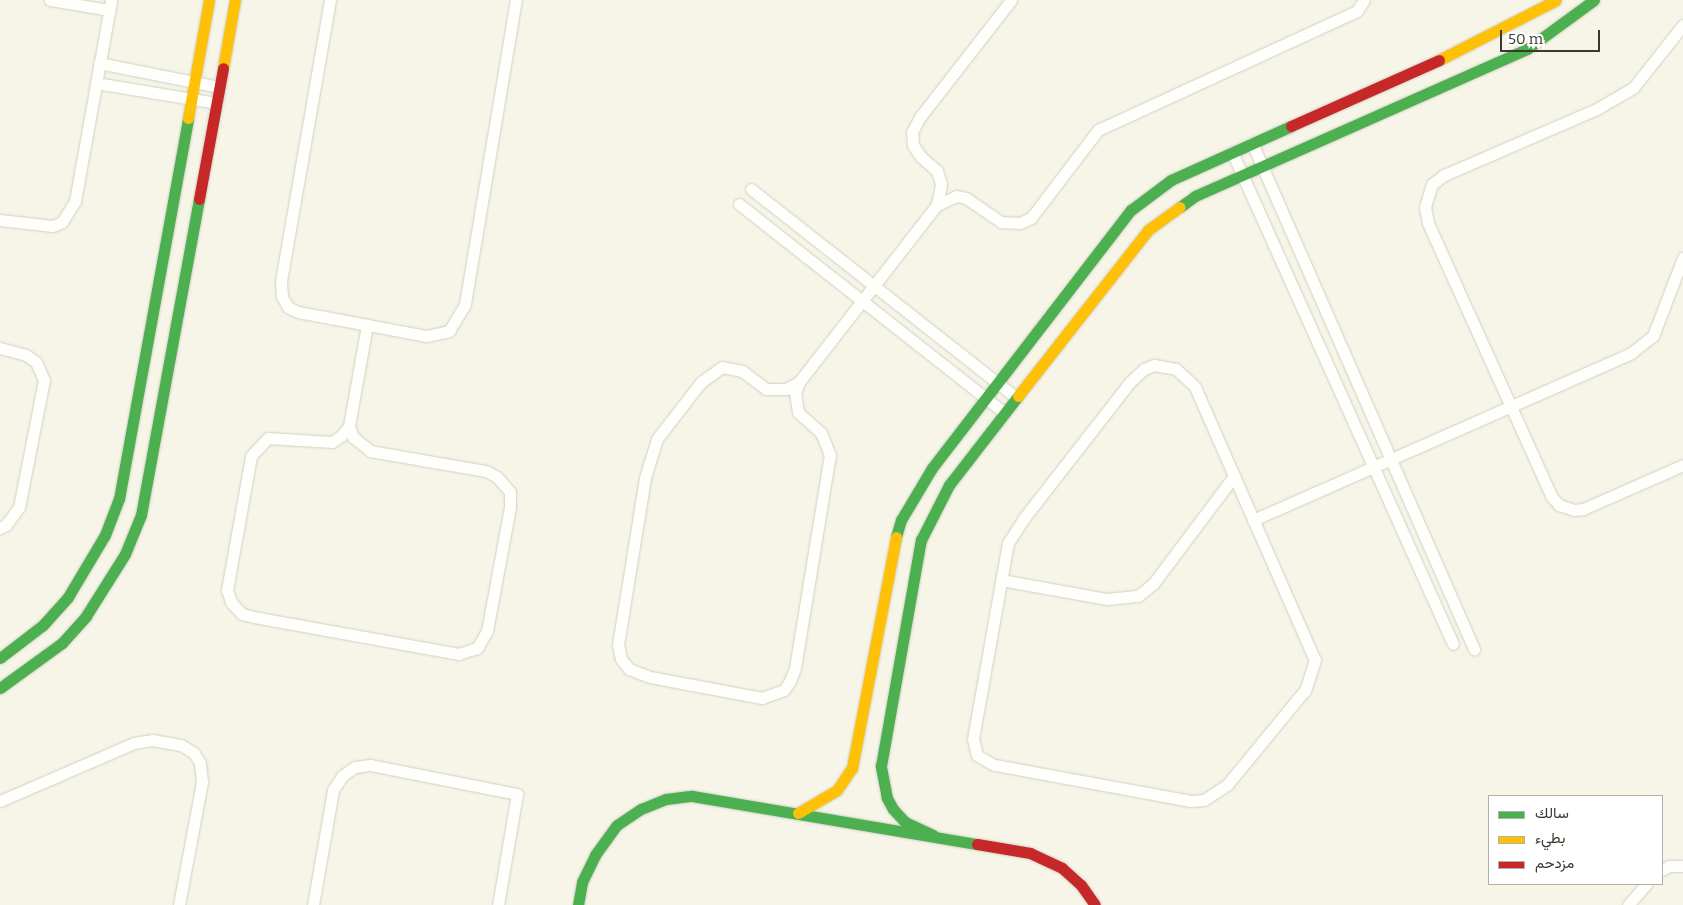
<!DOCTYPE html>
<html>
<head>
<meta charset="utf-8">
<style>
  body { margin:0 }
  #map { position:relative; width:1683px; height:905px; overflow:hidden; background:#f6f5e7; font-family:Bitter,Vazirmatn,serif }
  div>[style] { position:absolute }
  .roads { filter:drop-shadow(0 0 1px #d1d0c5) drop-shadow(0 0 1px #d1d0c5) }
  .street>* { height:11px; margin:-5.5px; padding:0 5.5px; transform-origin:5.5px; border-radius:5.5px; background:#fefefb }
  .fast>* { height:11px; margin:-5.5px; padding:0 5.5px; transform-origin:5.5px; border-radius:5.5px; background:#4caf50 }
  .slow>* { height:11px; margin:-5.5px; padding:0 5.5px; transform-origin:5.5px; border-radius:5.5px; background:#ffc107 }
  .jam>* { height:11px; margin:-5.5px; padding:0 5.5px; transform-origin:5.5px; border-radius:5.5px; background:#c62828 }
  span { translate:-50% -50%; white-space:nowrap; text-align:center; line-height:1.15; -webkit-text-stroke:5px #fff; paint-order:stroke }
  .legend { position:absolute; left:1488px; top:795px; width:175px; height:90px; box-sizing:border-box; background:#fff; border:1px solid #b0b0ac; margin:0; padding:6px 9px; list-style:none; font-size:15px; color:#3a392f }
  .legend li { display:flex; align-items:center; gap:10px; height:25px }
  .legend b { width:25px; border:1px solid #b0b0ac }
  .scale { position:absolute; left:1500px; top:30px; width:100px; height:22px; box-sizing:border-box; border:2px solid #3a392f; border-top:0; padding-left:6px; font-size:15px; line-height:18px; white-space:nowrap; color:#3a392f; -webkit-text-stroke:4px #fff; paint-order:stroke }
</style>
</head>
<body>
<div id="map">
  <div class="roads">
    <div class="street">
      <div style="left:50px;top:0;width:60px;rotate:9.6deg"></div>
      <div style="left:330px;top:0;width:285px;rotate:99.9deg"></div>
      <div style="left:281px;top:281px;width:16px;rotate:86deg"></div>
      <div style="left:282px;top:297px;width:12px;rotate:59deg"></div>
      <div style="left:288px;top:307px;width:11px;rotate:27deg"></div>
      <div style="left:298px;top:312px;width:130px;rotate:10.6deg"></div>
      <div style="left:426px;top:336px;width:24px;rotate:-12deg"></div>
      <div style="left:449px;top:331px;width:31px;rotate:-59deg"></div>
      <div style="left:465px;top:304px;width:308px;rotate:-80.5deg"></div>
      <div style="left:1683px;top:25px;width:80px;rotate:128.4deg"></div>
      <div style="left:1633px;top:88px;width:39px;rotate:150deg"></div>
      <div style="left:1599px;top:108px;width:169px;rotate:156.6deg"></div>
      <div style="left:1444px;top:175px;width:15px;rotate:143deg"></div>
      <div style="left:1432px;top:184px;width:24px;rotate:107deg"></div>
      <div style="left:1425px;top:207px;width:16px;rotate:79deg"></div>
      <div style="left:1428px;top:223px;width:301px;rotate:65.7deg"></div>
      <div style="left:1552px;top:497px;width:11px;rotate:49deg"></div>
      <div style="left:1559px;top:505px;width:16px;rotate:18deg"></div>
      <div style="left:1574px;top:510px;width:9px;rotate:-6deg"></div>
      <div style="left:1583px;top:509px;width:109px;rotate:-23.7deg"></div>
      <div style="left:99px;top:63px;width:122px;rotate:11.3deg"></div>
      <div style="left:96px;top:83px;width:123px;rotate:9.4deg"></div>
      <div style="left:1252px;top:143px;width:553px;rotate:66.31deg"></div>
      <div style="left:1232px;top:152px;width:539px;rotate:65.81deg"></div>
      <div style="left:751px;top:189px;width:338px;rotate:38.2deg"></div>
      <div style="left:739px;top:204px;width:338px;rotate:38.2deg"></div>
      <div style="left:937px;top:205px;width:21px;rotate:-79deg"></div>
      <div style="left:941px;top:184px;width:14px;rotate:-107deg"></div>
      <div style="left:937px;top:171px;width:21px;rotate:-139deg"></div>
      <div style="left:921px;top:157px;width:14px;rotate:-124deg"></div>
      <div style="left:913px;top:145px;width:13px;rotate:-94deg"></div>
      <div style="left:912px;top:132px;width:17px;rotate:-62deg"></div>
      <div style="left:920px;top:117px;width:148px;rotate:-52.1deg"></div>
      <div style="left:0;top:220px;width:53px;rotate:6.5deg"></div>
      <div style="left:53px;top:226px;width:10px;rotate:-24deg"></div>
      <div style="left:62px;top:222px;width:25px;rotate:-58deg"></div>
      <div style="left:75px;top:201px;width:204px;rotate:-79.8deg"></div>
      <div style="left:0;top:348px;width:27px;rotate:15deg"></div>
      <div style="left:26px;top:355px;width:12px;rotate:35deg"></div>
      <div style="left:36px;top:362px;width:20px;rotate:66deg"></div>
      <div style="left:44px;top:380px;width:129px;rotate:101.1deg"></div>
      <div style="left:19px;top:507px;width:22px;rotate:126deg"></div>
      <div style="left:6px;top:525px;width:7px;rotate:153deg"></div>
      <div style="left:1154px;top:365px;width:22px;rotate:10deg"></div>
      <div style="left:1176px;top:369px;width:26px;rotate:43deg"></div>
      <div style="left:1195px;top:387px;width:298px;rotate:66.3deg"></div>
      <div style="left:1315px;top:660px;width:32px;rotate:108deg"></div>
      <div style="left:1305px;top:690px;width:123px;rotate:129.4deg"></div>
      <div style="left:1227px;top:785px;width:27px;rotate:147deg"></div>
      <div style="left:1204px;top:800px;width:13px;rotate:176deg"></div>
      <div style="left:1191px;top:801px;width:200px;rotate:-169.6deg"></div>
      <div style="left:994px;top:765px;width:20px;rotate:-150deg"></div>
      <div style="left:977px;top:755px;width:16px;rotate:-104deg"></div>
      <div style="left:973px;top:739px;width:199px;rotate:-79.9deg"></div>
      <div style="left:1008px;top:543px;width:30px;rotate:-57deg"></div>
      <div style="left:1024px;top:518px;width:172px;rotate:-52.1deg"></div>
      <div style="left:1130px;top:382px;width:19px;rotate:-43deg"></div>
      <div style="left:1144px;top:369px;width:11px;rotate:-22deg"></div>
      <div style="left:799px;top:382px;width:15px;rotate:152deg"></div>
      <div style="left:786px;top:389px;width:20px;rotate:180deg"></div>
      <div style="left:766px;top:389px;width:30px;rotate:-143deg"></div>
      <div style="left:742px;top:371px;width:20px;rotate:-169deg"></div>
      <div style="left:722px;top:367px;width:26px;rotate:144deg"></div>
      <div style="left:701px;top:382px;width:72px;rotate:127.7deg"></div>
      <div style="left:657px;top:439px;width:41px;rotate:107.1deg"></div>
      <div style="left:645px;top:478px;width:169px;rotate:99.2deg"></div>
      <div style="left:618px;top:645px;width:14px;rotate:78deg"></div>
      <div style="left:621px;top:659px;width:13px;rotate:51deg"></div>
      <div style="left:629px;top:669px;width:22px;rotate:21deg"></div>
      <div style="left:650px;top:677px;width:114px;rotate:10.6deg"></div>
      <div style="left:762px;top:698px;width:23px;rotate:-20deg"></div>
      <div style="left:784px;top:690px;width:11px;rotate:-56deg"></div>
      <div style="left:790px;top:681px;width:14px;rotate:-69deg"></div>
      <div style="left:795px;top:668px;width:216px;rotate:-80.7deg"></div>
      <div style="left:830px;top:455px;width:24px;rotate:-112deg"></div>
      <div style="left:821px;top:433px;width:31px;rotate:-138deg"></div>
      <div style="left:798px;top:412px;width:19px;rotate:-99deg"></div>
      <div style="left:795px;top:393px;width:12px;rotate:-70deg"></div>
      <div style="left:799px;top:382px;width:224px;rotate:-52.1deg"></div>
      <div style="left:937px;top:205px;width:21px;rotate:-25deg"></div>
      <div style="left:956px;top:196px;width:10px;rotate:11deg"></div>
      <div style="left:966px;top:198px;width:42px;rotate:34.4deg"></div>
      <div style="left:1001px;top:222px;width:19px;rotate:3deg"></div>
      <div style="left:1020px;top:223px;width:12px;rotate:-24deg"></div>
      <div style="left:1031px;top:218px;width:111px;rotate:-52.7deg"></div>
      <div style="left:1098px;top:130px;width:285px;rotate:-24.7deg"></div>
      <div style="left:1357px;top:11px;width:13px;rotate:-58deg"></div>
      <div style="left:349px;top:426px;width:12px;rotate:70deg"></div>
      <div style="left:353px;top:437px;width:22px;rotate:39deg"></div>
      <div style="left:370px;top:451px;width:118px;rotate:9.8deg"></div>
      <div style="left:486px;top:471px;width:13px;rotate:29deg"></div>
      <div style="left:497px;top:477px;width:20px;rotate:49deg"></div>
      <div style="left:510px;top:492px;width:15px;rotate:90deg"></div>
      <div style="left:510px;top:507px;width:126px;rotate:100.5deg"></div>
      <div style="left:487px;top:631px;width:20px;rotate:120deg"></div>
      <div style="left:477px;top:648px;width:19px;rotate:162deg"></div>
      <div style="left:459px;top:654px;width:208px;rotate:-169.8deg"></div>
      <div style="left:254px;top:617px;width:12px;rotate:-166deg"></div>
      <div style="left:242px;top:614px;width:16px;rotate:-133deg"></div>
      <div style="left:231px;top:602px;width:13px;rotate:-108deg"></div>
      <div style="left:227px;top:590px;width:136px;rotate:-79.8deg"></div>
      <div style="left:251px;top:456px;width:25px;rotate:-47deg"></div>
      <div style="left:268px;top:438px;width:64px;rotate:3.6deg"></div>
      <div style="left:332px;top:442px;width:12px;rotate:-35deg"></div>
      <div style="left:342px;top:435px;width:11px;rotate:-52deg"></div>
      <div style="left:349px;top:426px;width:103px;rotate:-79.9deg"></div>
      <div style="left:1253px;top:520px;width:413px;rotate:-23.8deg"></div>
      <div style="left:1631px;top:353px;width:28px;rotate:-38deg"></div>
      <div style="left:1653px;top:336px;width:84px;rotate:-69deg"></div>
      <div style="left:1001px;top:580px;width:108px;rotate:10.2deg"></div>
      <div style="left:1107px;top:599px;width:31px;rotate:-6deg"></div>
      <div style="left:1138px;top:596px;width:19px;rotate:-39deg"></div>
      <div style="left:1153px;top:584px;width:135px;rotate:-53.1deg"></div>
      <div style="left:0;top:801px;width:146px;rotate:-23.4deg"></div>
      <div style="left:134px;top:743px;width:18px;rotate:-9deg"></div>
      <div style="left:152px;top:740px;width:29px;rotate:10deg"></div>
      <div style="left:181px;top:745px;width:15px;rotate:32deg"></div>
      <div style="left:194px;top:753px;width:12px;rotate:59deg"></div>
      <div style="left:200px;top:763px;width:19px;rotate:84deg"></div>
      <div style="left:202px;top:782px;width:125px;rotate:100.6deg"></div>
      <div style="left:1662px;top:870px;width:8px;rotate:-30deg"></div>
      <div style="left:1669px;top:866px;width:14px"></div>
      <div style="left:313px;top:905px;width:117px;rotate:-80.1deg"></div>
      <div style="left:333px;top:790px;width:17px;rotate:-57deg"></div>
      <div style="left:342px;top:776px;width:16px;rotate:-35deg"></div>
      <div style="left:355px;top:767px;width:15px;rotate:-8deg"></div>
      <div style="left:370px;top:765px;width:150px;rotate:11.2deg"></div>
      <div style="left:517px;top:794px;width:113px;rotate:99.7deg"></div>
      <div style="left:1628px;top:905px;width:28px;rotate:-49deg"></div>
    </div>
    <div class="fast">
      <div style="left:1180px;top:207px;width:19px;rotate:-36deg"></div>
      <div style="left:1195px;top:196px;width:363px;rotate:-23.9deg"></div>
      <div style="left:1527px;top:49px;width:83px;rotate:-36.2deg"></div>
      <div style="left:896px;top:537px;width:18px;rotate:-74deg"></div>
      <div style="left:901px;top:520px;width:61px;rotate:-59.2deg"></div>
      <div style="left:932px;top:468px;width:326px;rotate:-52.4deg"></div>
      <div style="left:1131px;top:210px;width:50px;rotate:-36.9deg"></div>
      <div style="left:1171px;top:180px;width:132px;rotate:-24.2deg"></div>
      <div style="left:0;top:658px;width:54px;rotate:-37.5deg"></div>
      <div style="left:43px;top:625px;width:38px;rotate:-48deg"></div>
      <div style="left:68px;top:597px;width:72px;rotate:-59.2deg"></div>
      <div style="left:105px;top:535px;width:39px;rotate:-69deg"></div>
      <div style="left:119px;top:499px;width:387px;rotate:-79.7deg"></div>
      <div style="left:0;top:688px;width:77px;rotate:-36deg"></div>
      <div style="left:62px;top:643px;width:36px;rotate:-48deg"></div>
      <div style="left:86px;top:616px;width:73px;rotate:-57.8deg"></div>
      <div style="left:125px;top:554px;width:42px;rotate:-67.7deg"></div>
      <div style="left:141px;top:515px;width:321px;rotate:-79.6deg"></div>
      <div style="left:933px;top:835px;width:31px;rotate:-155deg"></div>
      <div style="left:905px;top:822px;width:18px;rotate:-133deg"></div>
      <div style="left:893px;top:809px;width:13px;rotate:-119deg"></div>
      <div style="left:887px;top:798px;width:33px;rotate:-101deg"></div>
      <div style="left:881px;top:766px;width:230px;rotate:-80deg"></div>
      <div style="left:921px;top:540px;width:62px;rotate:-63deg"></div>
      <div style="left:949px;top:485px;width:113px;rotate:-52.2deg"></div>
      <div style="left:578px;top:905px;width:23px;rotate:-80deg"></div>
      <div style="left:582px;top:882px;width:30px;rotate:-64deg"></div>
      <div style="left:595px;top:855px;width:37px;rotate:-54deg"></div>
      <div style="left:617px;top:825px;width:29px;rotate:-34deg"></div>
      <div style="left:641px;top:809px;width:27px;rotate:-22deg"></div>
      <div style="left:666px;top:799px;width:26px;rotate:-7deg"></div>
      <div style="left:692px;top:796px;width:289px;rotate:9.6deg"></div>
    </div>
    <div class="slow">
      <div style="left:1439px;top:60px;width:131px;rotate:-27.1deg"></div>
      <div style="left:223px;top:68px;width:69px;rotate:-80deg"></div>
      <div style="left:188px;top:118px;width:120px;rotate:-79.9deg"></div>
      <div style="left:1018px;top:396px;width:211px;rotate:-51.9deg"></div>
      <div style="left:1148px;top:230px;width:39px;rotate:-36deg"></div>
      <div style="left:798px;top:813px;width:45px;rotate:-30.5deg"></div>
      <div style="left:837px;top:790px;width:27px;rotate:-56deg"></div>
      <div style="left:852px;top:768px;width:235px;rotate:-79.2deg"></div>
    </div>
    <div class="jam">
      <div style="left:1291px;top:126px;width:162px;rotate:-24deg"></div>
      <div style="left:199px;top:199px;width:133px;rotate:-79.6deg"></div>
      <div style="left:977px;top:844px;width:54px;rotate:9.6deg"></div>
      <div style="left:1030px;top:853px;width:35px;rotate:25deg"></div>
      <div style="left:1062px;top:868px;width:25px;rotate:42deg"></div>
      <div style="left:1081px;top:885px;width:24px;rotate:55deg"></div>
    </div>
  </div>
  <ul class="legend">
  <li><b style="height:6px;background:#4caf50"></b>سالك</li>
  <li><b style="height:6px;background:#ffc107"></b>بطيء</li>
  <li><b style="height:6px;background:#c62828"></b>مزدحم</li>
  </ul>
  <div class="scale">50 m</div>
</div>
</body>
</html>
